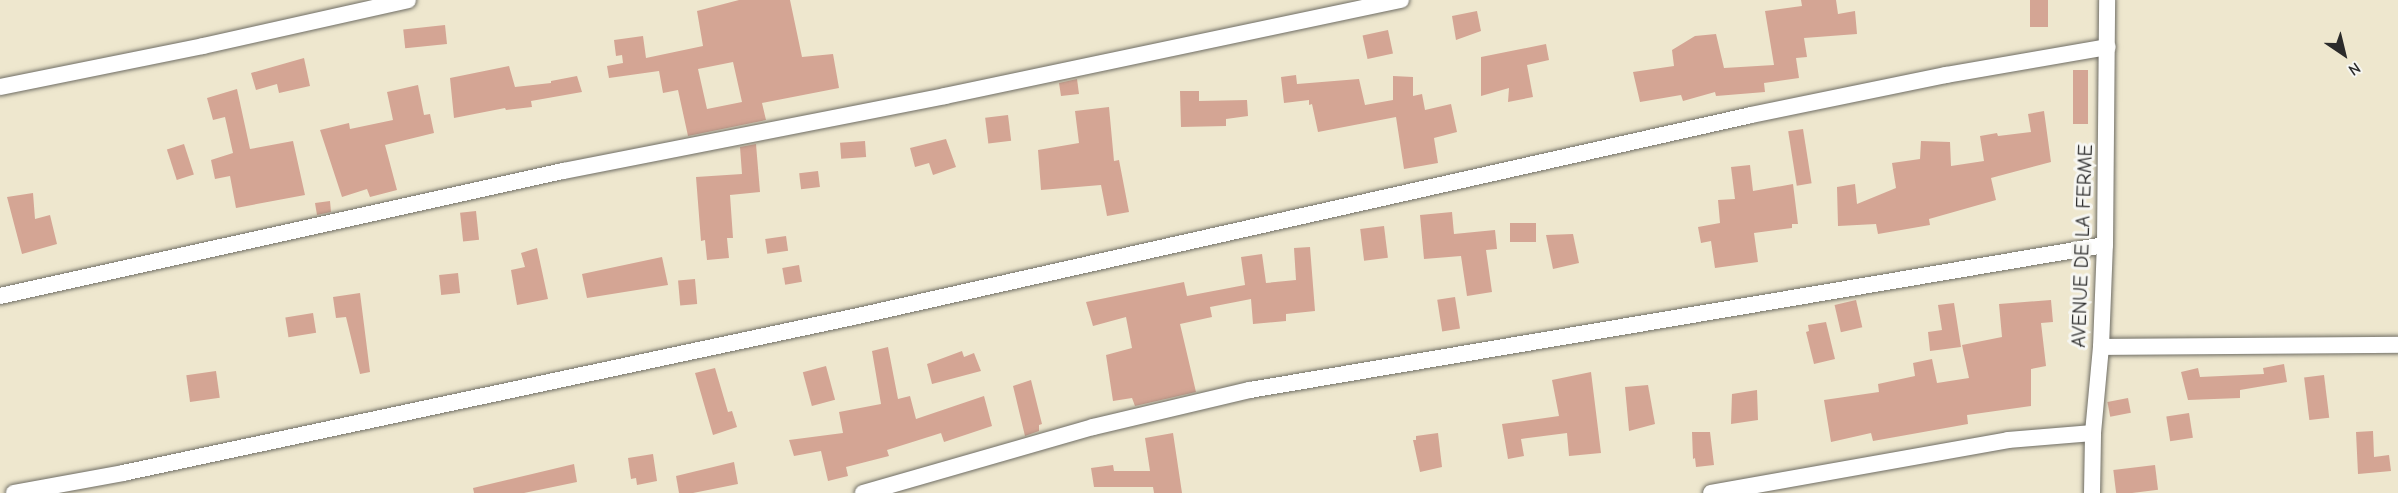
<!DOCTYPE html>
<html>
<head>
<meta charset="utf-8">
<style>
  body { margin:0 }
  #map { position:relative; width:2398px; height:493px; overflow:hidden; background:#eee7ce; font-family:"Comic Neue",sans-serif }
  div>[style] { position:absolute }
  .building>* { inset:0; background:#d4a594; transform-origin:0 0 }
  .roads { filter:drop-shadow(0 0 2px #6f6d64) drop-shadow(0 0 2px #6f6d64) }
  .street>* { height:16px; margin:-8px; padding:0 8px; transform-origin:8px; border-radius:8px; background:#fff }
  span { translate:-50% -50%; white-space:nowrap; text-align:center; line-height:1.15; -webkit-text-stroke:6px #f6f6f2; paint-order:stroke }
  .street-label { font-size:20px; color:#2b2b2b }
  .north { position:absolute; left:2314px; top:24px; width:60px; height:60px; -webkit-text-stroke:4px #f6f6f2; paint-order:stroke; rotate:145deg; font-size:16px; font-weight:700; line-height:24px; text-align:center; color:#2b2b2b }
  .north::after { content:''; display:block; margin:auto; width:21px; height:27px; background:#2b2b2b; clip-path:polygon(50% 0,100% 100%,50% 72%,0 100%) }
</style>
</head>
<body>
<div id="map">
  <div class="building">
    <div style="clip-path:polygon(evenodd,739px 0,790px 0,802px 57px,833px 54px,839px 88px,762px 103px,766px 120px,688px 136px,678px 90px,663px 93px,659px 71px,609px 78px,607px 66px,623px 63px,622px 55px,616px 56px,614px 40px,643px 36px,646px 58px,703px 46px,697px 11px,739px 0,733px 62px,742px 102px,707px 109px,698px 69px,733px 62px)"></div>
    <div style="clip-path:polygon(1801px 0,1836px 0,1838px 14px,1855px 11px,1857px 34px,1804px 38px,1807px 57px,1796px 58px,1799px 78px,1764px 83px,1765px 92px,1716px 96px,1715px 92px,1683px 101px,1681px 95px,1640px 102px,1633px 72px,1674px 66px,1672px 50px,1695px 36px,1716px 34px,1724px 68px,1774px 65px,1765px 11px,1802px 6px)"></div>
    <div style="left:2030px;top:0;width:18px;height:27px"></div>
    <div style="clip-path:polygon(1477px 11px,1481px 31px,1456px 40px,1452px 16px)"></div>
    <div style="left:445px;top:25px;width:19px;height:42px;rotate:84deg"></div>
    <div style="left:1388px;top:30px;width:24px;height:26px;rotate:78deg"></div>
    <div style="clip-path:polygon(1546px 44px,1549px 60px,1527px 65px,1533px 97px,1508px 102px,1509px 88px,1481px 96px,1481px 57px)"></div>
    <div style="clip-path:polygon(304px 58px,310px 86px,279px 93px,277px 84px,256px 90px,251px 73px)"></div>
    <div style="clip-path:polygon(509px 66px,515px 87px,551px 83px,551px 81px,577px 76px,582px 92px,531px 101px,532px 107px,506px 110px,505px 108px,454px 118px,450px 78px)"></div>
    <div style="left:2073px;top:70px;width:15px;height:54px"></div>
    <div style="clip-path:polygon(1296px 75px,1297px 84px,1359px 79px,1365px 105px,1393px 100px,1393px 76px,1413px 77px,1413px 96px,1422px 94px,1425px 110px,1451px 104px,1457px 132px,1434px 138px,1438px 163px,1404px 169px,1396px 117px,1318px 132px,1312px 104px,1309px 105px,1309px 100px,1284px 103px,1281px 77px)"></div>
    <div style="clip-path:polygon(1077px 79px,1079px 94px,1061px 96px,1059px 83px)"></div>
    <div style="clip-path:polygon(418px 85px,424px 115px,430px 114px,434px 133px,385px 145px,397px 190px,370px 197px,367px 189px,342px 197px,320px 130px,349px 123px,350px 129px,393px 120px,387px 92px)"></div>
    <div style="clip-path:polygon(237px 89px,250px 149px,293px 141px,305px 195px,236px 208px,230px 176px,215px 179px,211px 160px,233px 153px,225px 117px,213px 120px,207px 98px)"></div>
    <div style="clip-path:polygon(1180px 91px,1199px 91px,1199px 101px,1247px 100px,1248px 116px,1226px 119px,1226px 126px,1181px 127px)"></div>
    <div style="clip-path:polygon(1109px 107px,1114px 161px,1119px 160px,1129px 212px,1107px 216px,1101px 185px,1041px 190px,1038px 150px,1079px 143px,1075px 111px)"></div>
    <div style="clip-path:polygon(2044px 111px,2051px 162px,1991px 178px,1996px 200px,1929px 219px,1930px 225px,1878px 234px,1876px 224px,1838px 226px,1837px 187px,1855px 184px,1857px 204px,1896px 188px,1892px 163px,1920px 159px,1921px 141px,1950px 142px,1951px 166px,1984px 161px,1980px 136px,1997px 133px,1998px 136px,2031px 132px,2028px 114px)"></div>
    <div style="left:1008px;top:115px;width:26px;height:23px;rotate:83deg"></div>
    <div style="left:1803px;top:129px;width:55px;height:15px;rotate:81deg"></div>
    <div style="clip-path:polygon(946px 139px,956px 167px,933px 175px,929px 163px,915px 167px,910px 148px)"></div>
    <div style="left:865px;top:141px;width:16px;height:25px;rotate:86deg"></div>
    <div style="left:184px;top:144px;width:32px;height:18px;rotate:72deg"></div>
    <div style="clip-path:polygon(756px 144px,760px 192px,730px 195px,733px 238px,727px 238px,729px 258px,707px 260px,705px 240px,701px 241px,696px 177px,742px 174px,740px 147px)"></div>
    <div style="clip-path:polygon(1750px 165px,1753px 191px,1793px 184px,1798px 224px,1792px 224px,1792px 228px,1754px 233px,1758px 262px,1715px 268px,1711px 241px,1701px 243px,1698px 227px,1720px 223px,1718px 200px,1735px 199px,1731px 167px)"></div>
    <div style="left:818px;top:171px;width:16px;height:19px;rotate:83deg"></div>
    <div style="clip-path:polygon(33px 193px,35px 219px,50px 215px,57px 244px,22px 254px,7px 197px)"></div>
    <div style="clip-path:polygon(330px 201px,331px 212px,317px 215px,315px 203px)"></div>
    <div style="left:476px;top:211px;width:29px;height:16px;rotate:84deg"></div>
    <div style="clip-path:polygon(1452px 212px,1454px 234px,1495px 230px,1497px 249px,1486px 250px,1492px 292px,1467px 296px,1461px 256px,1424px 259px,1420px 215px)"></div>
    <div style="left:1510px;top:223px;width:26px;height:19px"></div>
    <div style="left:1384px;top:226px;width:32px;height:24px;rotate:83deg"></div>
    <div style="clip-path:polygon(1573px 234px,1579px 263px,1553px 269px,1546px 235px)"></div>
    <div style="left:786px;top:236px;width:15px;height:21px;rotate:82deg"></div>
    <div style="clip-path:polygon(1310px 247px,1315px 311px,1286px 314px,1286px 321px,1253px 324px,1251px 299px,1210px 307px,1212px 317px,1180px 324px,1196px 392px,1135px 406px,1132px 398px,1113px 401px,1106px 355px,1132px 348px,1126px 317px,1093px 326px,1086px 302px,1184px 282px,1187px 296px,1245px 285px,1241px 257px,1262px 254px,1266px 283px,1296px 280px,1294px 248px)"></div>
    <div style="clip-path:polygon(537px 248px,548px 299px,517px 305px,511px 270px,525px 267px,521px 253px)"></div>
    <div style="clip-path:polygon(662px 257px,668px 285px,587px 298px,582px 274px)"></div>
    <div style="left:799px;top:265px;width:17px;height:17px;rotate:80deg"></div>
    <div style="left:458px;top:273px;width:20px;height:19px;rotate:84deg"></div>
    <div style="left:695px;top:279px;width:25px;height:17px;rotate:85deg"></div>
    <div style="clip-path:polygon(360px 293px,370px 372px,360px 374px,346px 317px,336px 318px,333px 297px)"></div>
    <div style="left:1455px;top:297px;width:32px;height:18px;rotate:81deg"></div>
    <div style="left:1856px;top:300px;width:28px;height:22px;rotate:77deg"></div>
    <div style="clip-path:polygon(2051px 300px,2053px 322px,2041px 323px,2046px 366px,2031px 369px,2031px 406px,1967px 415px,1968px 424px,1873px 441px,1871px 433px,1831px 442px,1824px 400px,1879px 392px,1878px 384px,1915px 376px,1913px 363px,1932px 359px,1937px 383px,1969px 378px,1962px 345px,2002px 337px,1999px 304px)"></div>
    <div style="clip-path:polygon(1954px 303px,1961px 347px,1930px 351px,1928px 332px,1942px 330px,1938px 305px)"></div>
    <div style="left:313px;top:313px;width:20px;height:28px;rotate:81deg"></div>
    <div style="clip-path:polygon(1826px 322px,1835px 359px,1814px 364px,1806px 332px,1809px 331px,1808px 325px)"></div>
    <div style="clip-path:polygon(888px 347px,898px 399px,910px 396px,916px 419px,984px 396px,992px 426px,944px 442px,941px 433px,887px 450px,889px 456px,846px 467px,848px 476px,828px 481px,821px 451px,794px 456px,789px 440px,843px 433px,839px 412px,881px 404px,872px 351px)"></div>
    <div style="clip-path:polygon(962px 351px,964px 357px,974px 353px,981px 371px,932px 384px,927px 364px)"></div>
    <div style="clip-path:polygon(2284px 364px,2287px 382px,2240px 390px,2240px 398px,2188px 400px,2181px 372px,2198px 368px,2200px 377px,2264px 374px,2263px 368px)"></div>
    <div style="left:826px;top:366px;width:35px;height:24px;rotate:75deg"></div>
    <div style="clip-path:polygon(715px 368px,728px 412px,732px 411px,737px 427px,713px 435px,695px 373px)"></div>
    <div style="left:216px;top:371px;width:27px;height:30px;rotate:82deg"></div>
    <div style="clip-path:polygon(1591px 372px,1601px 453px,1569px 456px,1567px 433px,1521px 439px,1524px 456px,1508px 459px,1502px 424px,1559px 416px,1552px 380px)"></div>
    <div style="left:2324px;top:375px;width:43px;height:20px;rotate:83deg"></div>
    <div style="clip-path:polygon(1031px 380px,1042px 424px,1039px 425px,1039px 431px,1025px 436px,1013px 386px)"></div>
    <div style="clip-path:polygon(1648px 385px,1655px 424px,1629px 431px,1625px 387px)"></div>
    <div style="clip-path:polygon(1757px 390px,1758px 420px,1731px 424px,1732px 394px)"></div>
    <div style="left:2128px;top:398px;width:15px;height:21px;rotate:79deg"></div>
    <div style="left:2189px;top:413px;width:25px;height:23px;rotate:81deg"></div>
    <div style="clip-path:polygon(2373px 431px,2374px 457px,2389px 455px,2391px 471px,2358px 474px,2356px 432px)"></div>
    <div style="clip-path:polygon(1692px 432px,1710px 432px,1714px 465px,1696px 467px,1695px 458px,1693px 459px)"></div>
    <div style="clip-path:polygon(1173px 433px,1182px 493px,1154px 493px,1153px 487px,1094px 487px,1091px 468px,1113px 465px,1114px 471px,1150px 471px,1145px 438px)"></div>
    <div style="clip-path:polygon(1438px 433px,1442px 467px,1420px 472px,1413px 440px,1416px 440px,1416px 436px)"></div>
    <div style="clip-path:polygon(653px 454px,657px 481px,637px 485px,636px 478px,631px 479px,628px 458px)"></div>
    <div style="clip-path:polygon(734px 462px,738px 484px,693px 493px,679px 493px,676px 476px)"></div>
    <div style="clip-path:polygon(574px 464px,577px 482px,524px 493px,474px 493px,473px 488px)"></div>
    <div style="left:2155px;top:465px;width:25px;height:42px;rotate:83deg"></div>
  </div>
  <div class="roads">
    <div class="street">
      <div style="left:0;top:87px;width:207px;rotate:-11.4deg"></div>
      <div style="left:203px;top:46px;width:210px;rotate:-12.6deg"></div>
      <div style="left:0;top:296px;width:577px;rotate:-12.52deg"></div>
      <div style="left:563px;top:171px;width:389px;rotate:-11.1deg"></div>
      <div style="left:945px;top:96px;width:466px;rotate:-11.9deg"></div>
      <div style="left:2101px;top:347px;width:297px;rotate:-0.4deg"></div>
      <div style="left:14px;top:493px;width:111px;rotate:-10.4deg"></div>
      <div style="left:123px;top:473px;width:752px;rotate:-12.06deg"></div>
      <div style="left:858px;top:316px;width:915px;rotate:-12.68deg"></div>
      <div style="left:1751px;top:115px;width:199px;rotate:-11.6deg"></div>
      <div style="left:1946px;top:75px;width:164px;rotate:-9.8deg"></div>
      <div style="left:863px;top:493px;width:239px;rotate:-16deg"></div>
      <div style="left:1093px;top:427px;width:161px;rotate:-13.3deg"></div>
      <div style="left:1250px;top:390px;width:867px;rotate:-9.63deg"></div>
      <div style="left:1711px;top:493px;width:302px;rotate:-10.1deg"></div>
      <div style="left:2008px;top:440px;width:85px;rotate:-4.7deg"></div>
      <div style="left:2092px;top:493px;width:60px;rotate:-89deg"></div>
      <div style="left:2093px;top:433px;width:86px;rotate:-84.7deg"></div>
      <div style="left:2101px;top:347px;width:102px;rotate:-87.8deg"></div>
      <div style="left:2105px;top:245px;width:245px;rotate:-89.5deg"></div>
    </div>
  </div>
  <div class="street-label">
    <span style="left:2082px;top:246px;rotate:-88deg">AVENUE DE LA FERME</span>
  </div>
  <div class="north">N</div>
</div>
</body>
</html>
